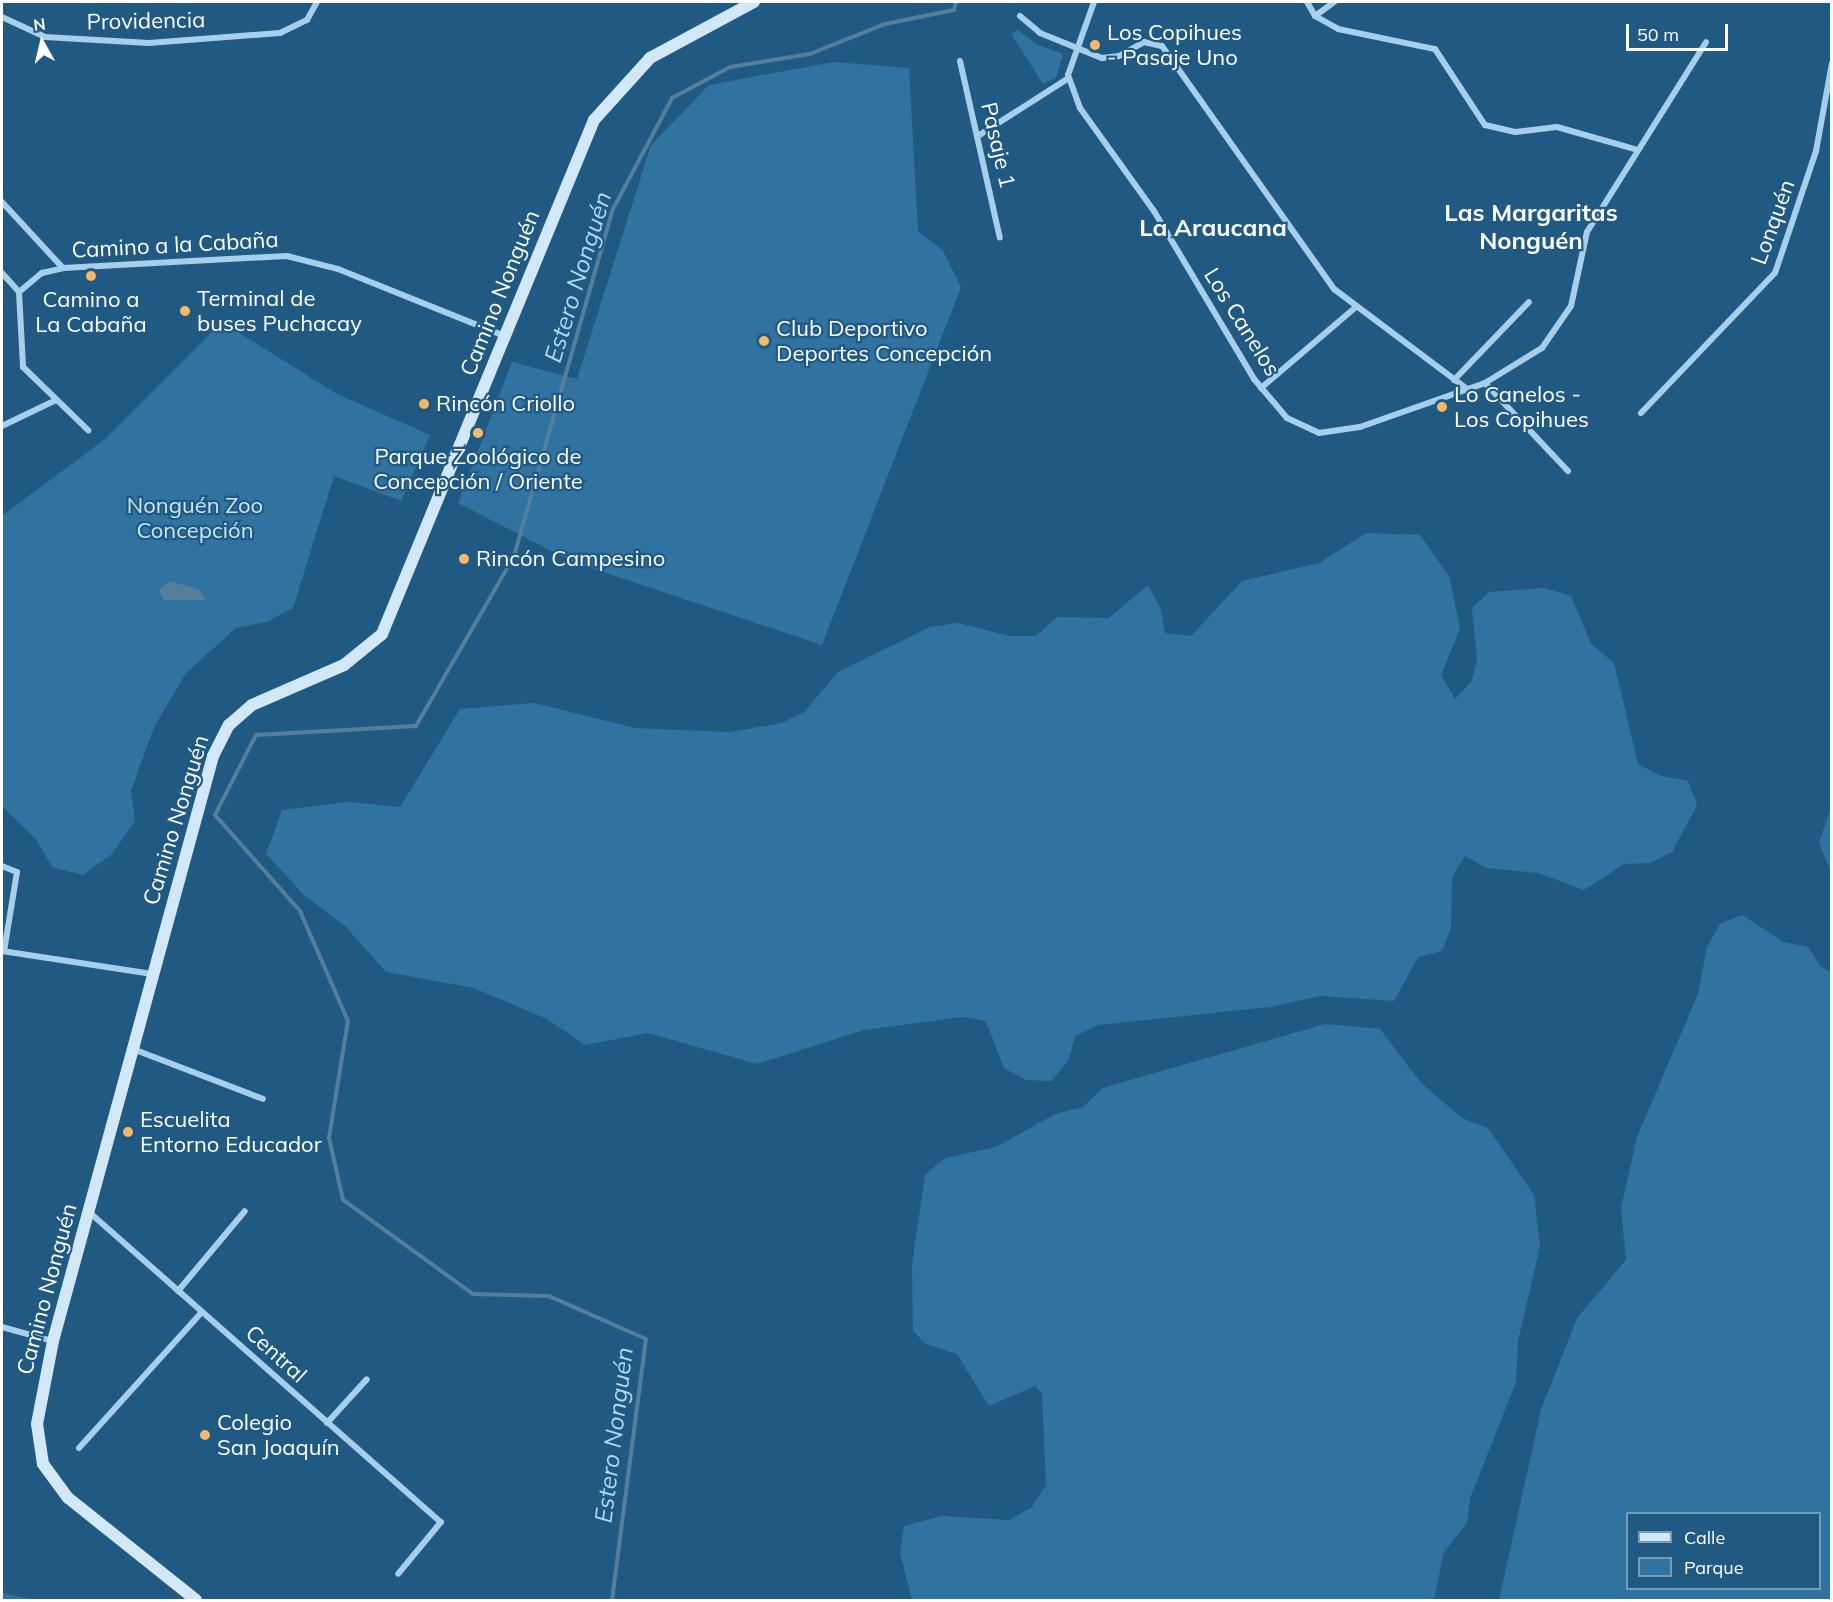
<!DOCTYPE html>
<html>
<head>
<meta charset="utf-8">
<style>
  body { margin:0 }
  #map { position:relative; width:1833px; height:1602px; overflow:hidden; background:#205a83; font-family:Mulish,sans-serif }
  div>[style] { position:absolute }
  .green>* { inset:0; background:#3073a0 }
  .water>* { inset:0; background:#557e9b }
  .stream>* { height:4px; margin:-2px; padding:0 2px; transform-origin:2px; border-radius:2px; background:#557e9b }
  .minor>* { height:6px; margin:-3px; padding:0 3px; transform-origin:3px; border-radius:3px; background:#a7cfe9 }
  .secondary>* { height:12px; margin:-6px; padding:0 6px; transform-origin:6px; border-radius:6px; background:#d2e8f7 }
  .dots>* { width:16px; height:16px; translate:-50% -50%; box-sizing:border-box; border:3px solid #205a83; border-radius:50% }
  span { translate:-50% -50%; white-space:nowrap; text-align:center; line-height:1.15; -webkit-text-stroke:4.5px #205a83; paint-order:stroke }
  .street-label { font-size:22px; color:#fff }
  .poi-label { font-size:22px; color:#fff }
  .left { translate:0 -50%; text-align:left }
  .park-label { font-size:22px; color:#cbe6f7 }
  .neighbourhood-label { font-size:24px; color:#fff; font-weight:700 }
  .water-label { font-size:24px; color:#b3d8f1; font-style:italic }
  .frame { position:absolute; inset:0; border:3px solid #fff; pointer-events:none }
  .legend { position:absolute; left:1626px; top:1512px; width:195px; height:78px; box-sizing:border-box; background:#205a83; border:2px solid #799cb5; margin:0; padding:8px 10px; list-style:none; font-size:18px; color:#fff }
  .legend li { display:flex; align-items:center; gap:12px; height:30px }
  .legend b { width:30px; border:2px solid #799cb5 }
  .north { position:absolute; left:12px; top:12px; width:60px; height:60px; -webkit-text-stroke:4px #205a83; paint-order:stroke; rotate:352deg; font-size:16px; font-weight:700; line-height:24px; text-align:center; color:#fff }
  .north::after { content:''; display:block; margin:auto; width:21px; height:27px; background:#fff; clip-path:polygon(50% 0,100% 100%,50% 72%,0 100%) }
  .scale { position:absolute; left:1626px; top:24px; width:102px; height:27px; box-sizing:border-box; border:3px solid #fff; border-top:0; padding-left:8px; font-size:18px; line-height:21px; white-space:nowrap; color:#fff; -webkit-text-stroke:4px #205a83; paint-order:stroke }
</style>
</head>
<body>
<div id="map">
  <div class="green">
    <div style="clip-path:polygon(1018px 30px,1038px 45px,1063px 54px,1056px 78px,1043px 84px,1011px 34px)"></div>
    <div style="clip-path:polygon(833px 62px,909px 68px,918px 231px,943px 251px,961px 287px,822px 645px,573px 562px,458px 503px,512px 362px,577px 379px,651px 145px,709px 85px)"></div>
    <div style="clip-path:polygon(222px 322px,337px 394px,430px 435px,401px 501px,334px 476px,293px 608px,266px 622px,236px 628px,186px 673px,154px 727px,131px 791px,135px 821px,112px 854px,83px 875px,52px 867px,36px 839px,2px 806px,2px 516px,104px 440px)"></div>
    <div style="clip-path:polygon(1366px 533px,1420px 535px,1449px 576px,1460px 628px,1441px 675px,1455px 699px,1472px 681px,1477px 659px,1472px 608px,1489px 592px,1544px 588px,1571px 596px,1591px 644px,1614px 663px,1638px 764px,1661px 776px,1688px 781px,1697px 805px,1672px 852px,1650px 863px,1624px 864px,1584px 890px,1538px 873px,1486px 868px,1465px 856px,1452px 877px,1451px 928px,1442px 951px,1418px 957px,1394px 1001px,1320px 996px,1270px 1007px,1099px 1025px,1075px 1036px,1068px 1061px,1051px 1081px,1026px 1080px,1004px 1068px,986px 1021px,963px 1017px,864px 1030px,757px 1064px,648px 1033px,585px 1045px,547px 1019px,474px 988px,386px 972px,346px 927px,304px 895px,266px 854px,282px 810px,348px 802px,400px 807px,460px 709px,534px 703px,635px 728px,729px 732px,782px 723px,804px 712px,838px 672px,930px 627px,958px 623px,1009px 636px,1036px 636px,1057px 617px,1109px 618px,1148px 585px,1161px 609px,1165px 633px,1191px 636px,1242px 581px,1319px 563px)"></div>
    <div style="clip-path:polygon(1831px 807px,1832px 872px,1831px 872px,1819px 843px)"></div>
    <div style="clip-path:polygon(evenodd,1742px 915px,1784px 942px,1808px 947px,1821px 967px,1831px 972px,1831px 1600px,1499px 1600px,1541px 1410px,1577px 1318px,1626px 1260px,1621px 1208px,1637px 1137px,1698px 994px,1707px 947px,1720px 924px,1742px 915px,1628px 1514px,1820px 1514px,1820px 1588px,1628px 1588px,1628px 1514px)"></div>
    <div style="clip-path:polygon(1325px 1024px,1380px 1029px,1421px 1083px,1462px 1118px,1488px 1128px,1534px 1195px,1540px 1246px,1518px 1341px,1516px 1382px,1470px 1498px,1467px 1523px,1444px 1552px,1434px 1600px,912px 1600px,900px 1553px,904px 1526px,942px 1516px,1009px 1520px,1032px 1507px,1046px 1485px,1042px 1394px,1035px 1386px,989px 1406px,957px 1354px,926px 1344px,913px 1331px,912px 1264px,925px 1175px,945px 1158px,996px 1147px,1055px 1114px,1083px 1107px,1103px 1088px)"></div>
    <div style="clip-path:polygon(2px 1593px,37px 1600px,2px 1600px)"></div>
  </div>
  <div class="water">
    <div style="clip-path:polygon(170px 581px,200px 590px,205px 600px,164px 600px,159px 590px)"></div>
  </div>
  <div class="stream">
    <div style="left:612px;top:1600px;width:263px;rotate:-82.6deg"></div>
    <div style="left:646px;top:1339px;width:106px;rotate:-156.1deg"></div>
    <div style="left:549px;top:1296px;width:76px;rotate:-178.5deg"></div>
    <div style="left:473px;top:1294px;width:160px;rotate:-144.1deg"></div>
    <div style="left:343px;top:1200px;width:64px;rotate:-102.7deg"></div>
    <div style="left:329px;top:1138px;width:119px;rotate:-80.8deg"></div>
    <div style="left:348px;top:1021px;width:120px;rotate:-113.6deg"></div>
    <div style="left:300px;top:911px;width:128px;rotate:-131.5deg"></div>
    <div style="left:215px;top:815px;width:90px;rotate:-62.9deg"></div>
    <div style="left:256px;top:735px;width:160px;rotate:-3.2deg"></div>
    <div style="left:416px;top:726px;width:196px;rotate:-60deg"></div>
    <div style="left:514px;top:556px;width:359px;rotate:-74.1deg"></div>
    <div style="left:612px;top:211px;width:128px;rotate:-62deg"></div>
    <div style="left:672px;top:98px;width:66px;rotate:-28.1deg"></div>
    <div style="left:730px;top:67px;width:81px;rotate:-9.2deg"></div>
    <div style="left:810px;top:54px;width:81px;rotate:-21.8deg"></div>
    <div style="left:885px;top:24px;width:70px;rotate:-11.5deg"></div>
    <div style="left:954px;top:10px;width:8px;rotate:-76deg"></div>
  </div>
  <div class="minor">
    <div style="left:1094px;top:2px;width:77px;rotate:109.6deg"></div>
    <div style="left:1068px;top:75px;width:35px;rotate:70deg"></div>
    <div style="left:1080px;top:108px;width:127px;rotate:54.3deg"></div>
    <div style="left:1154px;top:211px;width:196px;rotate:59.2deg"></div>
    <div style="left:1254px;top:379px;width:51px;rotate:49.8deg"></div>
    <div style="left:1287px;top:418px;width:35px;rotate:25deg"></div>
    <div style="left:1319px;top:433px;width:41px;rotate:-8.3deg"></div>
    <div style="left:1360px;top:427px;width:133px;rotate:-19.4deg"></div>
    <div style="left:1485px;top:383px;width:67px;rotate:-31.6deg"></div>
    <div style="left:1542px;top:348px;width:51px;rotate:-55.4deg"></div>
    <div style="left:1571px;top:306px;width:76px;rotate:-77.8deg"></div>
    <div style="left:1587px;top:232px;width:224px;rotate:-57.9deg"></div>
    <div style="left:1307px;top:2px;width:16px;rotate:60deg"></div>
    <div style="left:1315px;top:16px;width:26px;rotate:29deg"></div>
    <div style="left:1338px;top:29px;width:99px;rotate:11.7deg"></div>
    <div style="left:1435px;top:49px;width:91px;rotate:56.7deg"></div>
    <div style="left:1485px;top:125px;width:31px;rotate:13deg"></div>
    <div style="left:1515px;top:132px;width:42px;rotate:-6.8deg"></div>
    <div style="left:1557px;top:127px;width:81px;rotate:15.8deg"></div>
    <div style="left:1020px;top:16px;width:26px;rotate:40deg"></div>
    <div style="left:1040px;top:33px;width:67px;rotate:22deg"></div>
    <div style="left:1102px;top:58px;width:17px;rotate:-7deg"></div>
    <div style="left:1119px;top:56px;width:29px;rotate:-29deg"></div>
    <div style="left:1144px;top:42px;width:18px;rotate:13deg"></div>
    <div style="left:1162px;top:46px;width:298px;rotate:54.7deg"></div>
    <div style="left:1334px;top:289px;width:166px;rotate:36.9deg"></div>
    <div style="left:1315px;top:16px;width:24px;rotate:-36deg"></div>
    <div style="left:2px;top:17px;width:47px;rotate:24.9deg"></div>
    <div style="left:45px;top:37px;width:104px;rotate:3.3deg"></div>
    <div style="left:149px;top:43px;width:131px;rotate:-4.4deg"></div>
    <div style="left:280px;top:33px;width:30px;rotate:-26deg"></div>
    <div style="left:307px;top:20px;width:21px;rotate:-61deg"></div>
    <div style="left:960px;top:61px;width:181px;rotate:77.3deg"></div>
    <div style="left:978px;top:136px;width:106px;rotate:-32.6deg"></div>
    <div style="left:2px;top:202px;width:90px;rotate:47.3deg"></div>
    <div style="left:2px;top:273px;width:25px;rotate:48deg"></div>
    <div style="left:19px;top:292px;width:75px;rotate:86.9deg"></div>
    <div style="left:23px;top:367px;width:91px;rotate:44.1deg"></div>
    <div style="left:19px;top:292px;width:30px;rotate:-40deg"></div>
    <div style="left:42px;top:273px;width:22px;rotate:-13deg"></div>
    <div style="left:63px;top:268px;width:224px;rotate:-3.1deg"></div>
    <div style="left:287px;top:256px;width:53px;rotate:14.3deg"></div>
    <div style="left:338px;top:269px;width:180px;rotate:21.9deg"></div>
    <div style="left:1454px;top:380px;width:108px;rotate:-46.1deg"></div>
    <div style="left:1485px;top:383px;width:121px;rotate:46.7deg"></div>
    <div style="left:1261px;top:388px;width:126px;rotate:-40.5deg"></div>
    <div style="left:1641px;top:413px;width:194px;rotate:-46.3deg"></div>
    <div style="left:1775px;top:273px;width:129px;rotate:-71.4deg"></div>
    <div style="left:1816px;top:151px;width:89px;rotate:-79.7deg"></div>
    <div style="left:2px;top:426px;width:60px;rotate:-25.7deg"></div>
    <div style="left:2px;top:866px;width:16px;rotate:22deg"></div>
    <div style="left:17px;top:872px;width:80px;rotate:99.3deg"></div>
    <div style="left:2px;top:951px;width:152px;rotate:8.7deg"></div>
    <div style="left:133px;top:1049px;width:139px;rotate:21deg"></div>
    <div style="left:89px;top:1212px;width:469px;rotate:41.4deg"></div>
    <div style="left:441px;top:1522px;width:67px;rotate:129.6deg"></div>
    <div style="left:178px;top:1291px;width:104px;rotate:-50.1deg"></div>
    <div style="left:2px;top:1327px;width:53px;rotate:15.4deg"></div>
    <div style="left:327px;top:1423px;width:59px;rotate:-47.7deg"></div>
    <div style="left:79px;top:1448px;width:183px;rotate:-47.9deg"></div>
  </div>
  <div class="secondary">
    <div style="left:196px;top:1600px;width:164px;rotate:-141.4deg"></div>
    <div style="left:68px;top:1498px;width:42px;rotate:-126.3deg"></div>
    <div style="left:43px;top:1464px;width:40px;rotate:-98.5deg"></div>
    <div style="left:37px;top:1424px;width:85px;rotate:-79.1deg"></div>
    <div style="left:53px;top:1341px;width:606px;rotate:-74.7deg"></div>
    <div style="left:213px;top:756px;width:35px;rotate:-63deg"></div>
    <div style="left:229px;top:725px;width:30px;rotate:-41deg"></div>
    <div style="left:252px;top:705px;width:100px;rotate:-23.5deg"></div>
    <div style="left:344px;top:665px;width:49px;rotate:-39.2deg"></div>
    <div style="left:382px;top:634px;width:556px;rotate:-67.59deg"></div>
    <div style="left:594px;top:120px;width:84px;rotate:-47.9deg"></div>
    <div style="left:650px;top:58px;width:118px;rotate:-28.3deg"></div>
  </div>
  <div class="dots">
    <div style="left:1095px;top:45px;background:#f7b868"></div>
    <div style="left:91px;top:276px;background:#f7b868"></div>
    <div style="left:185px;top:311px;background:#f7b868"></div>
    <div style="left:764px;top:341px;background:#f7b868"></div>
    <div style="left:424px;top:404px;background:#f7b868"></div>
    <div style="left:1442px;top:407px;background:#f7b868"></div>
    <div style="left:478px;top:433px;background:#f7b868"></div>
    <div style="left:464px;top:559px;background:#f7b868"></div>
    <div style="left:128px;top:1132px;background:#f7b868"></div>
    <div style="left:205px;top:1435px;background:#f7b868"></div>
  </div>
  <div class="street-label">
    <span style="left:146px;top:21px;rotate:-1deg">Providencia</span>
    <span style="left:998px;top:145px;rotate:77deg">Pasaje 1</span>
    <span style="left:1773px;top:222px;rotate:-70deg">Lonquén</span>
    <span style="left:175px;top:245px;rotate:-3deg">Camino a la Cabaña</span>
    <span style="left:500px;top:293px;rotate:-68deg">Camino Nonguén</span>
    <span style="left:1242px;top:322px;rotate:58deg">Los Canelos</span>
    <span style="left:176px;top:820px;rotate:-73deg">Camino Nonguén</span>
    <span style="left:47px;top:1289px;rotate:-75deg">Camino Nonguén</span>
    <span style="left:276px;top:1354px;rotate:42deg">Central</span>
  </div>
  <div class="poi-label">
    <span class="left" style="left:1107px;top:45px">Los Copihues<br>- Pasaje Uno</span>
    <span class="left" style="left:197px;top:311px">Terminal de<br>buses Puchacay</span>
    <span style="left:91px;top:312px">Camino a<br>La Cabaña</span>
    <span class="left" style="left:776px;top:341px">Club Deportivo<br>Deportes Concepción</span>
    <span class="left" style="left:1454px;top:407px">Lo Canelos -<br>Los Copihues</span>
    <span class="left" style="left:436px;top:404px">Rincón Criollo</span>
    <span style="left:478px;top:469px">Parque Zoológico de<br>Concepción / Oriente</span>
    <span class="left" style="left:476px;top:559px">Rincón Campesino</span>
    <span class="left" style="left:140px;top:1132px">Escuelita<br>Entorno Educador</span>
    <span class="left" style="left:217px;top:1435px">Colegio<br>San Joaquín</span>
  </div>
  <div class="park-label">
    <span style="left:195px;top:518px">Nonguén Zoo<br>Concepción</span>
  </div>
  <div class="neighbourhood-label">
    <span style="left:1531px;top:227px">Las Margaritas<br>Nonguén</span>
    <span style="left:1213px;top:228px">La Araucana</span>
  </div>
  <div class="water-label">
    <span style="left:578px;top:277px;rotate:-73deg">Estero Nonguén</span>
    <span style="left:614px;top:1435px;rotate:-83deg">Estero Nonguén</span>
  </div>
  <div class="frame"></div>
  <ul class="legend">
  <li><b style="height:8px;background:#d2e8f7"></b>Calle</li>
  <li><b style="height:16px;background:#3073a0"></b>Parque</li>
  </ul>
  <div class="north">N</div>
  <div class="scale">50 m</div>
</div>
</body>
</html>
